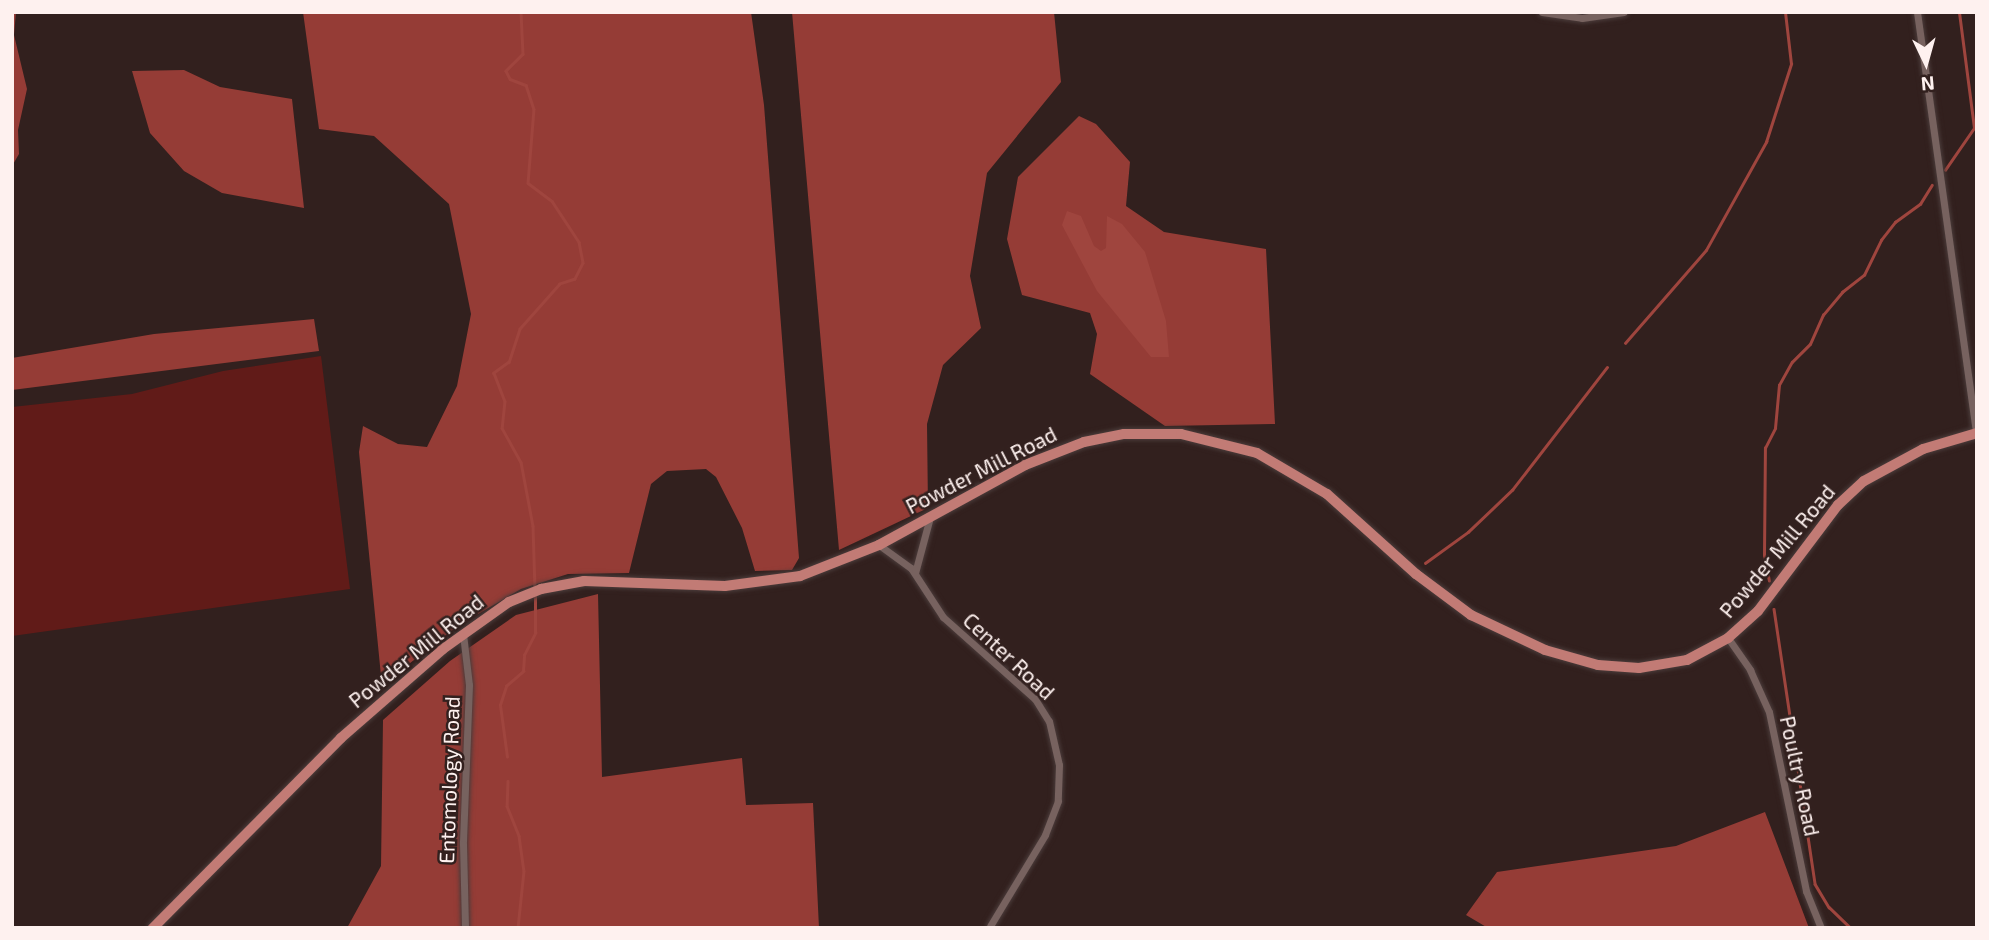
<!DOCTYPE html>
<html>
<head>
<meta charset="utf-8">
<style>
  body { margin:0 }
  #map { position:relative; width:1989px; height:940px; overflow:hidden; background:#32201e; font-family:"Exo 2",sans-serif }
  div>[style] { position:absolute }
  .green>* { inset:0; background:#611b18 }
  .forest>* { inset:0; background:#953c36 }
  .water>* { inset:0; background:#9f453e }
  .stream>* { height:2.5px; margin:-1.25px; padding:0 1.25px; transform-origin:1.25px; border-radius:1.25px; background:#9f453e }
  .roads { filter:drop-shadow(0 0 2px #4b3c3b) drop-shadow(0 0 2px #4b3c3b) }
  .minor>* { height:7px; margin:-3.5px; padding:0 3.5px; transform-origin:3.5px; border-radius:3.5px; background:#77625f }
  .major>* { height:10px; margin:-5px; padding:0 5px; transform-origin:5px; border-radius:5px; background:#c27b75 }
  span { translate:-50% -50%; white-space:nowrap; text-align:center; line-height:1.15; -webkit-text-stroke:5px #32201e; paint-order:stroke }
  .street-label { font-size:21px; color:#fef1ef }
  .frame { position:absolute; inset:0; border:14px solid #fef1ef; pointer-events:none }
  .north { position:absolute; left:1891px; top:28px; width:70px; height:70px; -webkit-text-stroke:5px #32201e; paint-order:stroke; rotate:175deg; font-size:19px; font-weight:700; line-height:28px; text-align:center; color:#fef1ef }
  .north::after { content:''; display:block; margin:auto; width:24px; height:32px; background:#fef1ef; clip-path:polygon(50% 0,100% 100%,50% 72%,0 100%) }
</style>
</head>
<body>
<div id="map">
  <div class="green">
    <div style="clip-path:polygon(321px 356px,350px 589px,12px 636px,12px 407px,132px 394px,223px 371px)"></div>
  </div>
  <div class="forest">
    <div style="clip-path:polygon(12px 12px,16px 12px,14px 35px,27px 89px,18px 130px,19px 154px,12px 166px)"></div>
    <div style="clip-path:polygon(303px 12px,751px 12px,764px 105px,799px 558px,792px 570px,755px 571px,742px 528px,716px 477px,706px 469px,667px 471px,651px 484px,629px 573px,568px 574px,521px 589px,459px 625px,387px 681px,381px 676px,359px 452px,363px 426px,398px 444px,427px 447px,457px 386px,471px 314px,449px 204px,374px 136px,319px 129px)"></div>
    <div style="clip-path:polygon(792px 12px,1054px 12px,1061px 82px,987px 173px,970px 276px,981px 328px,943px 365px,927px 424px,928px 508px,839px 550px)"></div>
    <div style="clip-path:polygon(184px 70px,220px 87px,292px 99px,304px 208px,222px 193px,184px 171px,150px 133px,132px 71px)"></div>
    <div style="clip-path:polygon(1079px 116px,1096px 124px,1130px 162px,1126px 206px,1164px 232px,1266px 249px,1275px 424px,1165px 426px,1090px 374px,1097px 334px,1090px 313px,1022px 295px,1007px 239px,1018px 177px)"></div>
    <div style="clip-path:polygon(314px 319px,319px 351px,12px 390px,12px 358px,154px 334px)"></div>
    <div style="clip-path:polygon(598px 594px,602px 777px,742px 758px,746px 805px,813px 803px,819px 928px,347px 928px,381px 866px,383px 720px,450px 661px,516px 615px)"></div>
    <div style="clip-path:polygon(1765px 812px,1809px 928px,1488px 928px,1466px 915px,1497px 872px,1676px 846px)"></div>
  </div>
  <div class="water">
    <div style="clip-path:polygon(1067px 211px,1081px 216px,1094px 246px,1101px 251px,1106px 248px,1107px 216px,1122px 224px,1145px 252px,1166px 321px,1169px 357px,1151px 357px,1097px 291px,1062px 225px)"></div>
  </div>
  <div class="stream">
    <div style="left:521px;top:12px;width:42px;rotate:87.3deg"></div>
    <div style="left:523px;top:54px;width:24px;rotate:135deg"></div>
    <div style="left:506px;top:71px;width:9px;rotate:63deg"></div>
    <div style="left:510px;top:79px;width:17px;rotate:21deg"></div>
    <div style="left:526px;top:85px;width:25px;rotate:72deg"></div>
    <div style="left:534px;top:109px;width:74px;rotate:94.6deg"></div>
    <div style="left:528px;top:183px;width:30px;rotate:37deg"></div>
    <div style="left:552px;top:201px;width:49px;rotate:56.6deg"></div>
    <div style="left:579px;top:242px;width:21px;rotate:79deg"></div>
    <div style="left:583px;top:263px;width:18px;rotate:117deg"></div>
    <div style="left:575px;top:279px;width:16px;rotate:162deg"></div>
    <div style="left:560px;top:284px;width:60px;rotate:131.6deg"></div>
    <div style="left:520px;top:329px;width:35px;rotate:108deg"></div>
    <div style="left:509px;top:362px;width:19px;rotate:144deg"></div>
    <div style="left:494px;top:373px;width:30px;rotate:69deg"></div>
    <div style="left:505px;top:401px;width:27px;rotate:96deg"></div>
    <div style="left:502px;top:428px;width:39px;rotate:61deg"></div>
    <div style="left:521px;top:462px;width:65px;rotate:79.4deg"></div>
    <div style="left:533px;top:526px;width:62px;rotate:88.2deg"></div>
    <div style="left:1945px;top:170px;width:51px;rotate:-55.4deg"></div>
    <div style="left:1974px;top:128px;width:117px;rotate:-97.4deg"></div>
    <div style="left:1625px;top:343px;width:123px;rotate:-48.9deg"></div>
    <div style="left:1706px;top:250px;width:124px;rotate:-60.9deg"></div>
    <div style="left:1766px;top:142px;width:82px;rotate:-72.2deg"></div>
    <div style="left:1791px;top:64px;width:52px;rotate:-96.6deg"></div>
    <div style="left:1425px;top:563px;width:53px;rotate:-35.8deg"></div>
    <div style="left:1468px;top:532px;width:61px;rotate:-43.7deg"></div>
    <div style="left:1512px;top:490px;width:155px;rotate:-52.3deg"></div>
    <div style="left:1769px;top:581px;width:26px;rotate:-101deg"></div>
    <div style="left:1764px;top:555px;width:107px;rotate:-89.5deg"></div>
    <div style="left:1765px;top:448px;width:22px;rotate:-63deg"></div>
    <div style="left:1775px;top:428px;width:43px;rotate:-84.7deg"></div>
    <div style="left:1779px;top:385px;width:26px;rotate:-61deg"></div>
    <div style="left:1792px;top:362px;width:25px;rotate:-45deg"></div>
    <div style="left:1810px;top:344px;width:32px;rotate:-66deg"></div>
    <div style="left:1823px;top:315px;width:30px;rotate:-50deg"></div>
    <div style="left:1842px;top:292px;width:28px;rotate:-38deg"></div>
    <div style="left:1864px;top:275px;width:39px;rotate:-64deg"></div>
    <div style="left:1881px;top:240px;width:23px;rotate:-52deg"></div>
    <div style="left:1895px;top:222px;width:31px;rotate:-36deg"></div>
    <div style="left:1920px;top:204px;width:22px;rotate:-58deg"></div>
    <div style="left:1774px;top:609px;width:278px;rotate:81.5deg"></div>
    <div style="left:1815px;top:884px;width:27px;rotate:59deg"></div>
    <div style="left:1829px;top:907px;width:30px;rotate:44deg"></div>
    <div style="left:507px;top:757px;width:52px;rotate:-97.7deg"></div>
    <div style="left:500px;top:705px;width:20px;rotate:-72deg"></div>
    <div style="left:506px;top:686px;width:23px;rotate:-41deg"></div>
    <div style="left:523px;top:671px;width:16px;rotate:-86deg"></div>
    <div style="left:524px;top:655px;width:25px;rotate:-63deg"></div>
    <div style="left:535px;top:633px;width:38px;rotate:-90deg"></div>
    <div style="left:508px;top:781px;width:25px;rotate:92deg"></div>
    <div style="left:507px;top:806px;width:32px;rotate:68deg"></div>
    <div style="left:519px;top:836px;width:35px;rotate:82deg"></div>
    <div style="left:524px;top:871px;width:57px;rotate:96deg"></div>
  </div>
  <div class="roads">
    <div class="minor">
      <div style="left:1542px;top:12px;width:40px;rotate:8.5deg"></div>
      <div style="left:1582px;top:18px;width:42px;rotate:-8.1deg"></div>
      <div style="left:1917px;top:12px;width:425px;rotate:82deg"></div>
      <div style="left:879px;top:545px;width:39px;rotate:36deg"></div>
      <div style="left:911px;top:568px;width:59px;rotate:56.9deg"></div>
      <div style="left:943px;top:617px;width:123px;rotate:41.7deg"></div>
      <div style="left:1035px;top:699px;width:26px;rotate:58deg"></div>
      <div style="left:1049px;top:721px;width:45px;rotate:77.2deg"></div>
      <div style="left:1059px;top:765px;width:36px;rotate:92deg"></div>
      <div style="left:1058px;top:801px;width:36px;rotate:111deg"></div>
      <div style="left:1045px;top:835px;width:106px;rotate:121.1deg"></div>
      <div style="left:915px;top:573px;width:58px;rotate:-75deg"></div>
      <div style="left:463px;top:634px;width:51px;rotate:83.3deg"></div>
      <div style="left:469px;top:685px;width:159px;rotate:92.2deg"></div>
      <div style="left:463px;top:844px;width:84px;rotate:88.6deg"></div>
      <div style="left:1728px;top:638px;width:39px;rotate:55deg"></div>
      <div style="left:1750px;top:670px;width:46px;rotate:65.7deg"></div>
      <div style="left:1769px;top:712px;width:183px;rotate:78.3deg"></div>
      <div style="left:1806px;top:891px;width:40px;rotate:68deg"></div>
    </div>
    <div class="major">
      <div style="left:153px;top:928px;width:267px;rotate:-45.3deg"></div>
      <div style="left:341px;top:738px;width:135px;rotate:-41.1deg"></div>
      <div style="left:443px;top:649px;width:81px;rotate:-35.5deg"></div>
      <div style="left:509px;top:602px;width:35px;rotate:-22deg"></div>
      <div style="left:541px;top:589px;width:44px;rotate:-10.5deg"></div>
      <div style="left:584px;top:581px;width:141px;rotate:2deg"></div>
      <div style="left:725px;top:586px;width:76px;rotate:-7.6deg"></div>
      <div style="left:800px;top:576px;width:85px;rotate:-21.4deg"></div>
      <div style="left:879px;top:545px;width:166px;rotate:-28.7deg"></div>
      <div style="left:1025px;top:465px;width:63px;rotate:-21.3deg"></div>
      <div style="left:1084px;top:442px;width:41px;rotate:-11.3deg"></div>
      <div style="left:1124px;top:434px;width:57px"></div>
      <div style="left:1181px;top:434px;width:78px;rotate:14deg"></div>
      <div style="left:1257px;top:453px;width:81px;rotate:30.4deg"></div>
      <div style="left:1327px;top:494px;width:120px;rotate:42deg"></div>
      <div style="left:1416px;top:574px;width:69px;rotate:36.7deg"></div>
      <div style="left:1471px;top:615px;width:82px;rotate:25.3deg"></div>
      <div style="left:1545px;top:650px;width:55px;rotate:15.8deg"></div>
      <div style="left:1598px;top:665px;width:41px;rotate:4.2deg"></div>
      <div style="left:1639px;top:668px;width:49px;rotate:-9.5deg"></div>
      <div style="left:1687px;top:660px;width:47px;rotate:-28.2deg"></div>
      <div style="left:1728px;top:638px;width:40px;rotate:-42deg"></div>
      <div style="left:1758px;top:611px;width:133px;rotate:-53deg"></div>
      <div style="left:1838px;top:505px;width:35px;rotate:-43deg"></div>
      <div style="left:1864px;top:481px;width:67px;rotate:-28.5deg"></div>
      <div style="left:1923px;top:449px;width:56px;rotate:-16.5deg"></div>
    </div>
  </div>
  <div class="street-label">
    <span style="left:981px;top:470px;rotate:-27deg">Powder Mill Road</span>
    <span style="left:1777px;top:551px;rotate:-50deg">Powder Mill Road</span>
    <span style="left:416px;top:651px;rotate:-39deg">Powder Mill Road</span>
    <span style="left:1009px;top:656px;rotate:43deg">Center Road</span>
    <span style="left:1800px;top:776px;rotate:78deg">Poultry Road</span>
    <span style="left:449px;top:780px;rotate:-88deg">Entomology Road</span>
  </div>
  <div class="frame"></div>
  <div class="north">N</div>
</div>
</body>
</html>
